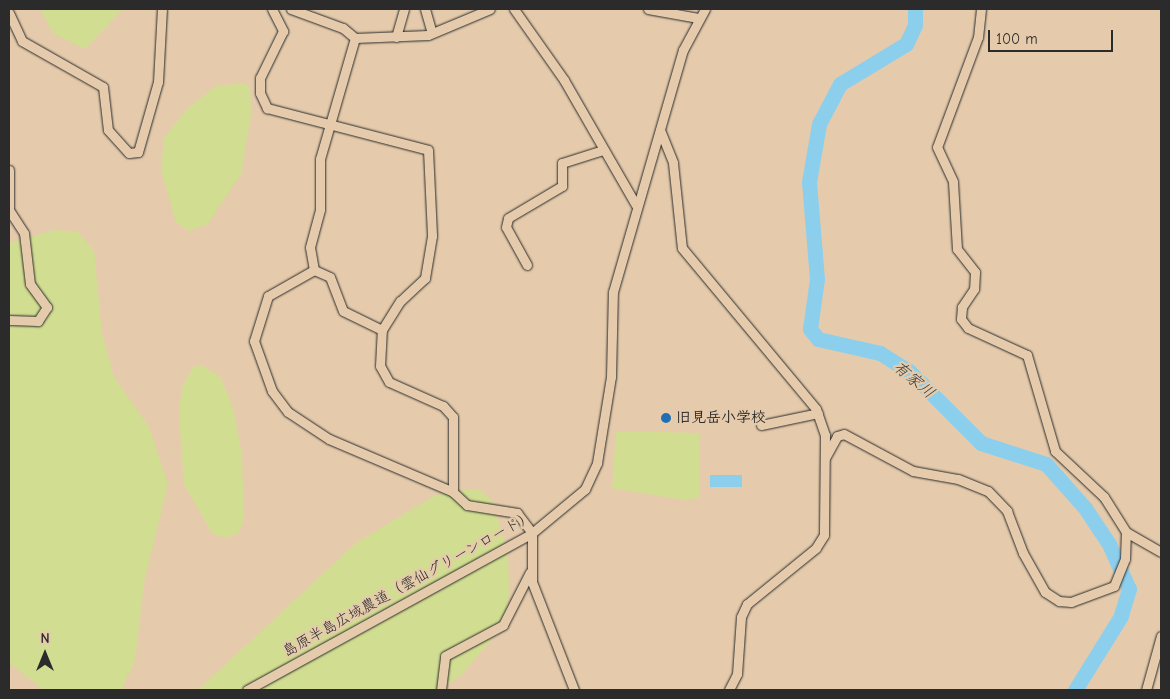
<!DOCTYPE html>
<html>
<head>
<meta charset="utf-8">
<style>
  body { margin:0 }
  #map { position:relative; width:1170px; height:699px; overflow:hidden; background:#e5cbac; font-family:"Comic Neue","Klee One",sans-serif }
  div>[style] { position:absolute }
  .green>* { inset:0; background:#d1dd90 }
  .water>* { inset:0; background:#8ccfed; transform-origin:0 0 }
  .river>* { height:15px; margin:-7.5px; padding:0 7.5px; transform-origin:7.5px; border-radius:7.5px; background:#8ccfed }
  .roads { filter:drop-shadow(0 0 1px #2b2b2b) drop-shadow(0 0 1px #2b2b2b) }
  .minor>* { height:9px; margin:-4.5px; padding:0 4.5px; transform-origin:4.5px; border-radius:4.5px; background:#e5cbac }
  .dots>* { width:14px; height:14px; translate:-50% -50%; box-sizing:border-box; border:2px solid #e5cbac; border-radius:50% }
  span { translate:-50% -50%; white-space:nowrap; text-align:center; line-height:1.15; -webkit-text-stroke:4.5px #e5cbac; paint-order:stroke }
  .poi-label { font-size:15px; color:#2b2b2b; font-weight:700 }
  .left { translate:0 -50%; text-align:left }
  .street-label { font-size:15px; color:#2b2b2b }
  .water-label { font-size:16px; color:#353b3e; font-style:italic }
  .frame { position:absolute; inset:0; border:10px solid #2b2b2b; pointer-events:none }
  .north { position:absolute; left:20px; top:629px; width:50px; height:50px; -webkit-text-stroke:4px #e5cbac; paint-order:stroke; rotate:0deg; font-size:14px; font-weight:700; line-height:20px; text-align:center; color:#2b2b2b }
  .north::after { content:''; display:block; margin:auto; width:18px; height:22px; background:#2b2b2b; clip-path:polygon(50% 0,100% 100%,50% 72%,0 100%) }
  .scale { position:absolute; left:988px; top:30px; width:125px; height:22px; box-sizing:border-box; border:2px solid #2b2b2b; border-top:0; padding-left:6px; font-size:15px; line-height:18px; white-space:nowrap; color:#2b2b2b; -webkit-text-stroke:4px #e5cbac; paint-order:stroke }
</style>
</head>
<body>
<div id="map">
  <div class="green">
    <div style="clip-path:polygon(40px 9px,123px 9px,85px 49px,54px 34px)"></div>
    <div style="clip-path:polygon(242px 83px,250px 87px,251px 112px,241px 174px,208px 224px,189px 231px,176px 222px,161px 170px,164px 138px,186px 110px,216px 86px)"></div>
    <div style="clip-path:polygon(55px 230px,78px 232px,94px 251px,102px 333px,114px 377px,149px 427px,168px 484px,144px 583px,135px 661px,121px 690px,44px 690px,9px 663px,9px 243px)"></div>
    <div style="clip-path:polygon(200px 365px,220px 376px,233px 407px,242px 454px,244px 522px,238px 533px,226px 538px,212px 533px,184px 484px,179px 414px,182px 388px,192px 368px)"></div>
    <div style="clip-path:polygon(616px 431px,699px 433px,699px 498px,683px 500px,612px 488px)"></div>
    <div style="clip-path:polygon(473px 489px,482px 491px,493px 502px,508px 553px,509px 593px,507px 612px,498px 632px,461px 675px,440px 690px,198px 690px,356px 543px,436px 495px)"></div>
  </div>
  <div class="water">
    <div style="left:710px;top:475px;width:32px;height:12px"></div>
  </div>
  <div class="river">
    <div style="left:915px;top:9px;width:16px;rotate:90deg"></div>
    <div style="left:915px;top:25px;width:21px;rotate:115deg"></div>
    <div style="left:906px;top:44px;width:77px;rotate:148.8deg"></div>
    <div style="left:840px;top:84px;width:45px;rotate:117.7deg"></div>
    <div style="left:819px;top:124px;width:59px;rotate:99.8deg"></div>
    <div style="left:809px;top:182px;width:97px;rotate:85.3deg"></div>
    <div style="left:817px;top:279px;width:50px;rotate:98deg"></div>
    <div style="left:810px;top:329px;width:13px;rotate:51deg"></div>
    <div style="left:818px;top:339px;width:64px;rotate:12.7deg"></div>
    <div style="left:880px;top:353px;width:34px;rotate:32deg"></div>
    <div style="left:909px;top:371px;width:102px;rotate:45deg"></div>
    <div style="left:981px;top:443px;width:68px;rotate:17.9deg"></div>
    <div style="left:1046px;top:464px;width:59px;rotate:48.4deg"></div>
    <div style="left:1085px;top:508px;width:43px;rotate:56.3deg"></div>
    <div style="left:1109px;top:544px;width:49px;rotate:66deg"></div>
    <div style="left:1129px;top:589px;width:28px;rotate:107deg"></div>
    <div style="left:1121px;top:616px;width:87px;rotate:121.9deg"></div>
  </div>
  <div class="roads">
    <div class="minor">
      <div style="left:272px;top:9px;width:25px;rotate:63deg"></div>
      <div style="left:283px;top:31px;width:52px;rotate:116.1deg"></div>
      <div style="left:260px;top:78px;width:15px;rotate:90deg"></div>
      <div style="left:260px;top:93px;width:17px;rotate:65deg"></div>
      <div style="left:267px;top:108px;width:166px;rotate:14.6deg"></div>
      <div style="left:428px;top:150px;width:86px;rotate:87.3deg"></div>
      <div style="left:432px;top:236px;width:43px;rotate:99.5deg"></div>
      <div style="left:425px;top:278px;width:34px;rotate:137deg"></div>
      <div style="left:400px;top:301px;width:34px;rotate:122deg"></div>
      <div style="left:291px;top:9px;width:55px;rotate:20.1deg"></div>
      <div style="left:343px;top:28px;width:16px;rotate:40deg"></div>
      <div style="left:425px;top:9px;width:25px;rotate:74deg"></div>
      <div style="left:514px;top:9px;width:87px;rotate:54.8deg"></div>
      <div style="left:564px;top:80px;width:144px;rotate:60.1deg"></div>
      <div style="left:648px;top:9px;width:51px;rotate:10.2deg"></div>
      <div style="left:981px;top:9px;width:28px;rotate:96deg"></div>
      <div style="left:978px;top:37px;width:117px;rotate:110.4deg"></div>
      <div style="left:937px;top:147px;width:38px;rotate:65deg"></div>
      <div style="left:953px;top:182px;width:67px;rotate:86.6deg"></div>
      <div style="left:957px;top:249px;width:29px;rotate:52deg"></div>
      <div style="left:975px;top:272px;width:17px;rotate:93deg"></div>
      <div style="left:974px;top:289px;width:22px;rotate:124deg"></div>
      <div style="left:962px;top:307px;width:12px;rotate:95deg"></div>
      <div style="left:961px;top:319px;width:11px;rotate:52deg"></div>
      <div style="left:968px;top:328px;width:65px;rotate:24.6deg"></div>
      <div style="left:1027px;top:355px;width:100px;rotate:73.7deg"></div>
      <div style="left:1055px;top:451px;width:67px;rotate:43.2deg"></div>
      <div style="left:1104px;top:497px;width:41px;rotate:57.8deg"></div>
      <div style="left:1126px;top:532px;width:40px;rotate:29.7deg"></div>
      <div style="left:9px;top:13px;width:31px;rotate:65deg"></div>
      <div style="left:22px;top:41px;width:93px;rotate:29.6deg"></div>
      <div style="left:103px;top:87px;width:43px;rotate:83.4deg"></div>
      <div style="left:108px;top:130px;width:31px;rotate:48deg"></div>
      <div style="left:129px;top:153px;width:9px;rotate:-6deg"></div>
      <div style="left:138px;top:152px;width:73px;rotate:-74.1deg"></div>
      <div style="left:158px;top:82px;width:73px;rotate:-86.9deg"></div>
      <div style="left:396px;top:37px;width:29px;rotate:-74deg"></div>
      <div style="left:660px;top:130px;width:35px;rotate:68deg"></div>
      <div style="left:673px;top:163px;width:85px;rotate:84deg"></div>
      <div style="left:682px;top:248px;width:209px;rotate:50.2deg"></div>
      <div style="left:816px;top:409px;width:28px;rotate:71deg"></div>
      <div style="left:825px;top:435px;width:100px;rotate:90.6deg"></div>
      <div style="left:824px;top:535px;width:15px;rotate:122deg"></div>
      <div style="left:816px;top:548px;width:89px;rotate:140.9deg"></div>
      <div style="left:747px;top:604px;width:14px;rotate:115deg"></div>
      <div style="left:741px;top:617px;width:57px;rotate:94deg"></div>
      <div style="left:737px;top:674px;width:18px;rotate:117deg"></div>
      <div style="left:9px;top:170px;width:40px;rotate:90deg"></div>
      <div style="left:9px;top:210px;width:27px;rotate:57deg"></div>
      <div style="left:24px;top:233px;width:51px;rotate:83.3deg"></div>
      <div style="left:30px;top:284px;width:29px;rotate:54deg"></div>
      <div style="left:47px;top:307px;width:17px;rotate:123deg"></div>
      <div style="left:38px;top:321px;width:29px;rotate:-178deg"></div>
      <div style="left:527px;top:265px;width:43px;rotate:-118.9deg"></div>
      <div style="left:506px;top:227px;width:9px;rotate:-77deg"></div>
      <div style="left:508px;top:218px;width:63px;rotate:-30.7deg"></div>
      <div style="left:562px;top:186px;width:23px;rotate:-90deg"></div>
      <div style="left:562px;top:163px;width:43px;rotate:-17.6deg"></div>
      <div style="left:314px;top:270px;width:53px;rotate:150.5deg"></div>
      <div style="left:268px;top:296px;width:47px;rotate:107.3deg"></div>
      <div style="left:254px;top:341px;width:53px;rotate:70.2deg"></div>
      <div style="left:272px;top:391px;width:26px;rotate:53deg"></div>
      <div style="left:288px;top:412px;width:49px;rotate:33.4deg"></div>
      <div style="left:329px;top:439px;width:135px;rotate:23.1deg"></div>
      <div style="left:453px;top:492px;width:19px;rotate:43deg"></div>
      <div style="left:467px;top:505px;width:51px;rotate:9.1deg"></div>
      <div style="left:517px;top:513px;width:25px;rotate:53deg"></div>
      <div style="left:532px;top:533px;width:49px;rotate:90deg"></div>
      <div style="left:532px;top:582px;width:116px;rotate:68.7deg"></div>
      <div style="left:761px;top:425px;width:58px;rotate:-11.9deg"></div>
      <div style="left:825px;top:458px;width:25px;rotate:-61deg"></div>
      <div style="left:837px;top:436px;width:7px;rotate:-16deg"></div>
      <div style="left:844px;top:434px;width:78px;rotate:28.2deg"></div>
      <div style="left:913px;top:471px;width:46px;rotate:10.1deg"></div>
      <div style="left:958px;top:479px;width:32px;rotate:22deg"></div>
      <div style="left:988px;top:491px;width:28px;rotate:46deg"></div>
      <div style="left:1007px;top:511px;width:45px;rotate:69.1deg"></div>
      <div style="left:1023px;top:553px;width:45px;rotate:60.6deg"></div>
      <div style="left:1045px;top:592px;width:17px;rotate:33deg"></div>
      <div style="left:1059px;top:601px;width:12px;rotate:5deg"></div>
      <div style="left:1071px;top:602px;width:46px;rotate:-20.4deg"></div>
      <div style="left:1114px;top:586px;width:29px;rotate:-68deg"></div>
      <div style="left:1125px;top:559px;width:27px;rotate:-88deg"></div>
      <div style="left:453px;top:492px;width:75px;rotate:-90deg"></div>
      <div style="left:453px;top:417px;width:15px;rotate:-132deg"></div>
      <div style="left:443px;top:406px;width:59px;rotate:-156deg"></div>
      <div style="left:389px;top:382px;width:18px;rotate:-119deg"></div>
      <div style="left:380px;top:366px;width:36px;rotate:-87deg"></div>
      <div style="left:382px;top:330px;width:43px;rotate:-154deg"></div>
      <div style="left:343px;top:311px;width:36px;rotate:-111deg"></div>
      <div style="left:330px;top:277px;width:17px;rotate:-156deg"></div>
      <div style="left:314px;top:270px;width:23px;rotate:-100deg"></div>
      <div style="left:310px;top:247px;width:39px;rotate:-75deg"></div>
      <div style="left:320px;top:209px;width:50px;rotate:-90deg"></div>
      <div style="left:320px;top:159px;width:126px;rotate:-73.9deg"></div>
      <div style="left:355px;top:38px;width:73px;rotate:-2.4deg"></div>
      <div style="left:428px;top:35px;width:67px;rotate:-22.8deg"></div>
      <div style="left:247px;top:690px;width:325px;rotate:-28.8deg"></div>
      <div style="left:532px;top:533px;width:69px;rotate:-39.7deg"></div>
      <div style="left:585px;top:489px;width:29px;rotate:-65deg"></div>
      <div style="left:597px;top:463px;width:87px;rotate:-80.8deg"></div>
      <div style="left:611px;top:377px;width:85px;rotate:-88.7deg"></div>
      <div style="left:613px;top:292px;width:252px;rotate:-73.9deg"></div>
      <div style="left:683px;top:50px;width:47px;rotate:-61.8deg"></div>
      <div style="left:441px;top:690px;width:34px;rotate:-83deg"></div>
      <div style="left:445px;top:656px;width:66px;rotate:-28.1deg"></div>
      <div style="left:503px;top:625px;width:59px;rotate:-63deg"></div>
      <div style="left:1146px;top:690px;width:56px;rotate:-74.5deg"></div>
    </div>
  </div>
  <div class="dots">
    <div style="left:666px;top:418px;background:#1f6fb2"></div>
  </div>
  <div class="poi-label">
    <span class="left" style="left:676px;top:418px">旧見岳小学校</span>
  </div>
  <div class="street-label">
    <span style="left:408px;top:584px;rotate:-29deg">島原半島広域農道（雲仙グリーンロード）</span>
  </div>
  <div class="water-label">
    <span style="left:914px;top:380px;rotate:40deg">有家川</span>
  </div>
  <div class="frame"></div>
  <div class="north">N</div>
  <div class="scale">100 m</div>
</div>
</body>
</html>
